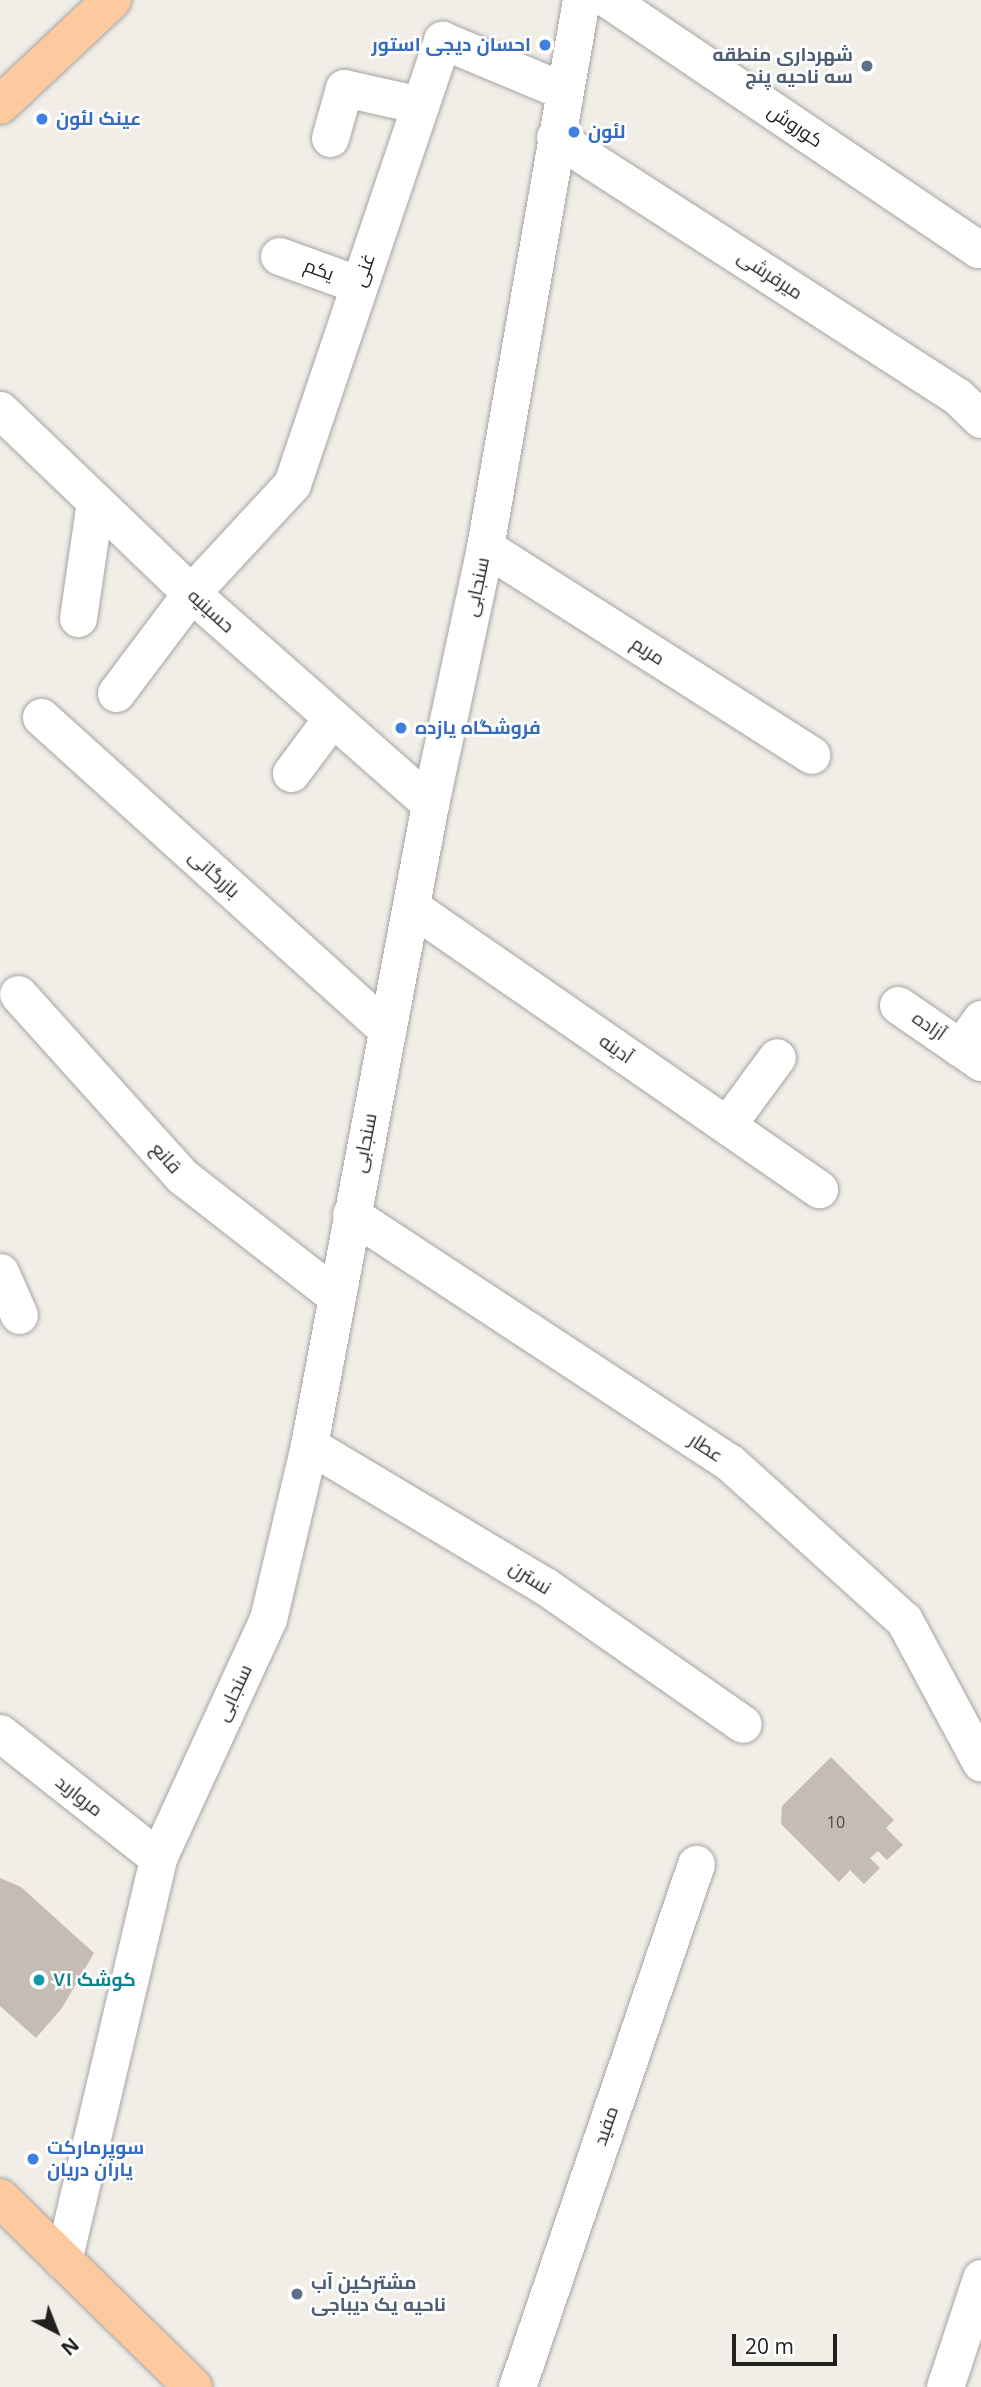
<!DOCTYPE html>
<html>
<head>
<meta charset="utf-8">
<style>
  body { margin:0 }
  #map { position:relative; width:981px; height:2387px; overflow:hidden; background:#f1ede7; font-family:"Open Sans",Cairo,sans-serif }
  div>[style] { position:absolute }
  .building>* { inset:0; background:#c6bcb6 }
  .roads { filter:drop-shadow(0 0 2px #a5a5a5) drop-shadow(0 0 2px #a5a5a5) }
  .minor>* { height:37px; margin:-18.5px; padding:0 18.5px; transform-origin:18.5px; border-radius:18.5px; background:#fff }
  .major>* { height:38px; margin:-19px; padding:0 19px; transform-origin:19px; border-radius:19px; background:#fdcaa0 }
  .dots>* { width:19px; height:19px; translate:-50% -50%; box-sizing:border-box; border:4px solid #fff; border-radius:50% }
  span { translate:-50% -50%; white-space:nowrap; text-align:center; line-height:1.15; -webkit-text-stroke:5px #fff; paint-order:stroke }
  .number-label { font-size:16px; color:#4a4846 }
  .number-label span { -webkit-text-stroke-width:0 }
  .shop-label { font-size:19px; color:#366cbe; font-weight:700 }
  .right { translate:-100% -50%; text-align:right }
  .left { translate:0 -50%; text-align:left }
  .service-label { font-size:19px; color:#4e5e75; font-weight:700 }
  .street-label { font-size:19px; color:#212121 }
  .culture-label { font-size:19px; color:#0d838f; font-weight:700 }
  .north { position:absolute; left:21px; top:2296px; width:70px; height:70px; -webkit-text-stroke:5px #fff; paint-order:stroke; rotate:138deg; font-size:19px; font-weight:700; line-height:28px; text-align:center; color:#212121 }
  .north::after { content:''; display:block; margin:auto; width:24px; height:32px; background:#212121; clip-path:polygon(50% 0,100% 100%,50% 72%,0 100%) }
  .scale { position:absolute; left:732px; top:2334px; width:105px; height:32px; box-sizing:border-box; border:4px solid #212121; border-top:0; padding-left:9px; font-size:21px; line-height:24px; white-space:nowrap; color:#212121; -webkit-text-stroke:5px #fff; paint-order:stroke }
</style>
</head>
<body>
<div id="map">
  <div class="building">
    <div style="clip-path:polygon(831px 1757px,894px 1820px,886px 1828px,903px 1845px,887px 1860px,878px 1851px,870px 1858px,880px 1868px,864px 1884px,850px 1870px,839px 1882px,781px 1824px,782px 1806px)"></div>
    <div style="clip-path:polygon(0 1878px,21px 1887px,94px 1953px,62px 2008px,36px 2038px,0 2006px)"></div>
  </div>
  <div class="roads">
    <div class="minor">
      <div style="left:609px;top:0;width:445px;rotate:34deg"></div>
      <div style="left:978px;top:249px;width:4px;rotate:-45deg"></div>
      <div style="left:555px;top:137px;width:478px;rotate:32.8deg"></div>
      <div style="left:957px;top:396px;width:33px;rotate:44deg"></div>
      <div style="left:330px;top:138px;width:52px;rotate:-74.4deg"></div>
      <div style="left:344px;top:88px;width:78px;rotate:12.6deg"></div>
      <div style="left:279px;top:256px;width:85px;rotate:19.9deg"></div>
      <div style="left:0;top:410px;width:265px;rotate:43.8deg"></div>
      <div style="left:191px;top:593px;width:319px;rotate:41.4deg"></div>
      <div style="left:485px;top:547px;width:387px;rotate:32.5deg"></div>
      <div style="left:78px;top:618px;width:118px;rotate:-81.7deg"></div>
      <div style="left:116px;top:693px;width:125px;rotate:-53.1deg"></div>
      <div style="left:191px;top:593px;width:149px;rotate:-47.2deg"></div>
      <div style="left:292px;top:484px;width:469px;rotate:-71.3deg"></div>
      <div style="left:442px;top:40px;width:132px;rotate:22.7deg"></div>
      <div style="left:41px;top:717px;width:467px;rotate:42.1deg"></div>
      <div style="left:291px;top:773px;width:69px;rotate:-53.3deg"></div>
      <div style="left:413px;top:908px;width:494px;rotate:34.7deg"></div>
      <div style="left:18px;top:994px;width:246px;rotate:48deg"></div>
      <div style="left:183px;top:1177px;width:195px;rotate:37.9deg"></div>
      <div style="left:898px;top:1005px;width:101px;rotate:34.5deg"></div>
      <div style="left:960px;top:1048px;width:36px;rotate:-54deg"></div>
      <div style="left:727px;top:1125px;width:84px;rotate:-53.7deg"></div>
      <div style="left:351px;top:1214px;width:453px;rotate:33.3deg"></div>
      <div style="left:730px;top:1463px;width:234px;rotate:42.1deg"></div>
      <div style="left:904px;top:1620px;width:162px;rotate:61.7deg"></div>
      <div style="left:0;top:1272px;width:47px;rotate:66.2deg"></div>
      <div style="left:309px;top:1445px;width:275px;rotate:30.9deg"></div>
      <div style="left:545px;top:1586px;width:241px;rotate:34.9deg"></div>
      <div style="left:0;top:1733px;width:201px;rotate:38.3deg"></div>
      <div style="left:63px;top:2261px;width:414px;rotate:-76.7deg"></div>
      <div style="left:158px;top:1858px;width:263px;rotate:-65.3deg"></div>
      <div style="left:268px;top:1619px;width:179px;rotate:-76.7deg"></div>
      <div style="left:309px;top:1445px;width:652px;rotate:-79.31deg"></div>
      <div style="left:430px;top:804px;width:263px;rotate:-77.9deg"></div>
      <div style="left:485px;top:547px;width:555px;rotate:-80.05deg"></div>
      <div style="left:517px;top:2387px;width:553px;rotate:-71.11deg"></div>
      <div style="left:945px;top:2387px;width:115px;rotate:-71.7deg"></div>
    </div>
    <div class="major">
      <div style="left:0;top:105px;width:154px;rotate:-43.2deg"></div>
      <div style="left:0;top:2198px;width:270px;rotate:44.4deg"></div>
    </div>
  </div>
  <div class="dots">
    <div style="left:545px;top:45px;background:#3f7fe0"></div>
    <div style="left:867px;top:66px;background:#5c6f8a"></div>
    <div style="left:42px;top:119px;background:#3f7fe0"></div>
    <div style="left:574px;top:132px;background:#3f7fe0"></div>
    <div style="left:401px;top:728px;background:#3f7fe0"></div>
    <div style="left:39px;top:1980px;background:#0f9aa8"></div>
    <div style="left:33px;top:2159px;background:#3f7fe0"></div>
    <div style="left:297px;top:2294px;background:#5c6f8a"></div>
  </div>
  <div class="number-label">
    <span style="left:836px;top:1822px">10</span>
  </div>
  <div class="shop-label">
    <span class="right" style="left:531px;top:45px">احسان دیجی استور</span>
    <span class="left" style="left:56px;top:119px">عینک لئون</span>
    <span class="left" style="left:588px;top:132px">لئون</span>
    <span class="left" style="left:415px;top:728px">فروشگاه یازده</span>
    <span class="left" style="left:47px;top:2159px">سوپرمارکت<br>یاران دریان</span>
  </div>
  <div class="service-label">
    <span class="right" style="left:853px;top:66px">شهرداری منطقه<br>سه ناحیه پنج</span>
    <span class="left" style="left:311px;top:2294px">مشترکین آب<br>ناحیه یک دیباجی</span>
  </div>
  <div class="street-label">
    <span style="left:795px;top:126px;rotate:34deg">کوروش</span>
    <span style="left:319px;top:270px;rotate:20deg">یکم</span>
    <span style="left:364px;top:270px;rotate:-71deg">غنی</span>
    <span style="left:770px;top:275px;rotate:33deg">میرفرشی</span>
    <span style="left:477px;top:587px;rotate:-78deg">سنجابی</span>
    <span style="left:211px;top:611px;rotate:42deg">حسینیه</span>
    <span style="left:648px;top:651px;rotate:33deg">مریم</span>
    <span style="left:214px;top:874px;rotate:42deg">بازرگانی</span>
    <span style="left:929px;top:1026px;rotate:35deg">آزاده</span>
    <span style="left:616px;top:1049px;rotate:35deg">آدینه</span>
    <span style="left:365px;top:1143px;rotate:-79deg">سنجابی</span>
    <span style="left:166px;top:1158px;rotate:48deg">قانع</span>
    <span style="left:706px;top:1448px;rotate:33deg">عطار</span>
    <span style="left:530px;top:1578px;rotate:32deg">نسترن</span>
    <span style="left:234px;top:1693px;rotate:-65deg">سنجابی</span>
    <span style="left:79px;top:1796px;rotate:38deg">مروارید</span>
    <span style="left:606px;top:2126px;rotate:-71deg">مفید</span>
  </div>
  <div class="culture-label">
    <span class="left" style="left:53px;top:1980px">کوشک ۷۱</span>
  </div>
  <div class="north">N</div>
  <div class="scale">20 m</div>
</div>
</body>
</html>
